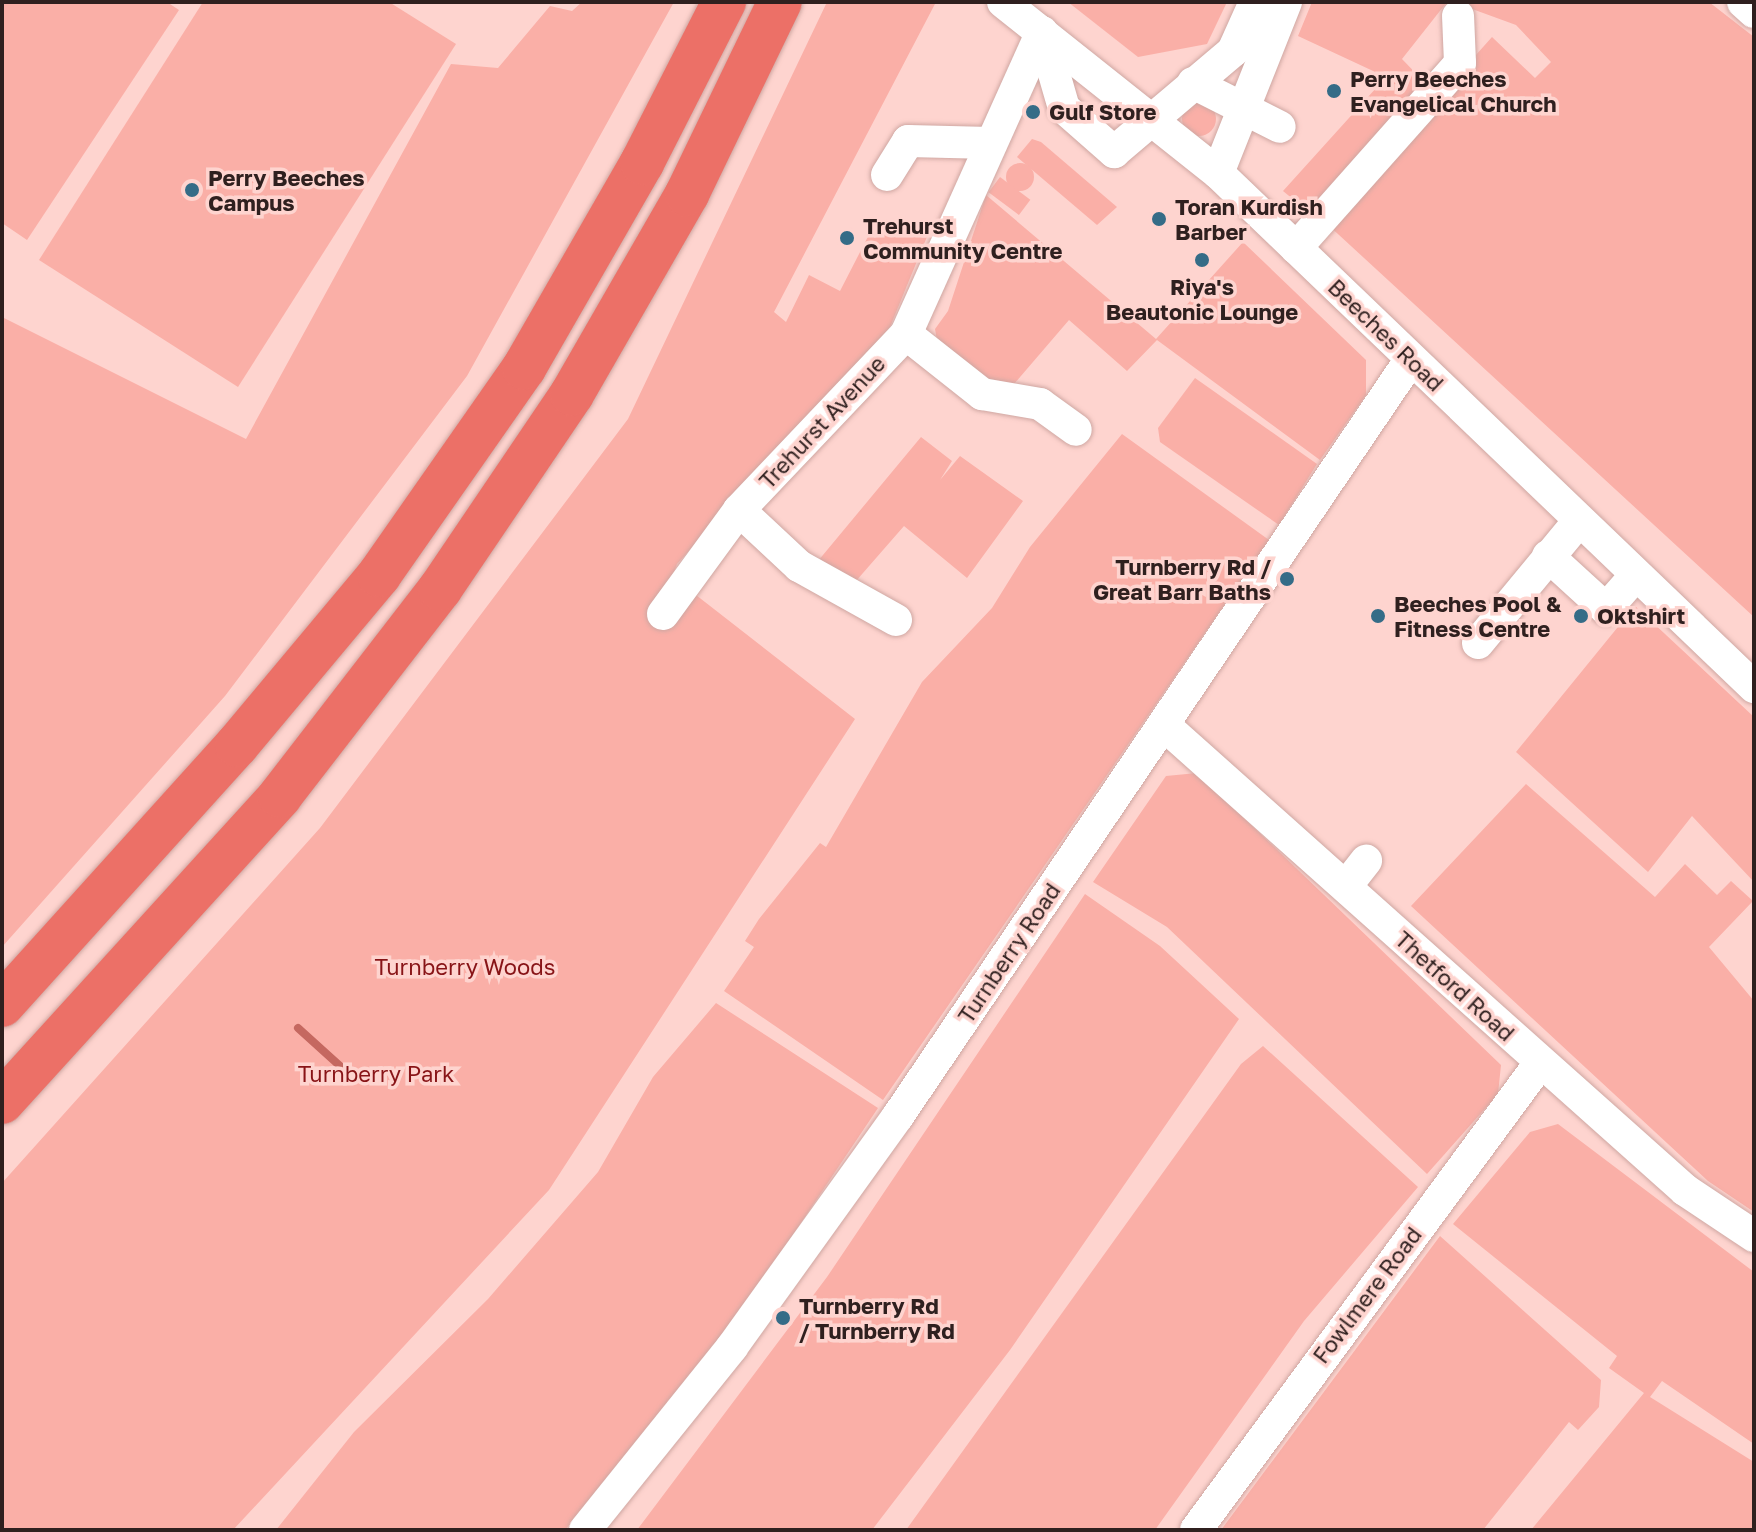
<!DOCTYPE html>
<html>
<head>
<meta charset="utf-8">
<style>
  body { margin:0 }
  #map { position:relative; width:1756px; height:1532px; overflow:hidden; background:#fed4cf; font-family:"Golos Text",sans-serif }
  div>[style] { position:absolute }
  .green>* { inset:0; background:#faafa7; transform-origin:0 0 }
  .round { border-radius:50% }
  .stream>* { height:8px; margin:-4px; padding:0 4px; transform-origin:4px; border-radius:4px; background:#c56860 }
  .roads { filter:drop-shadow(0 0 2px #cfa7a2) drop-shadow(0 0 2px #cfa7a2) }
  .minor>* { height:32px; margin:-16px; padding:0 16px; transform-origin:16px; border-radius:16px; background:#fff }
  .highway>* { height:44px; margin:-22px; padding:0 22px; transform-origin:22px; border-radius:22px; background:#ec7067 }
  .dots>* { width:22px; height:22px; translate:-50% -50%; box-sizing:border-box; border:4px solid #fed4cf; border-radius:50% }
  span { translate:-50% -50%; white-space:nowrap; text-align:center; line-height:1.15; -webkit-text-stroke:7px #fed4cf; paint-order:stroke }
  .poi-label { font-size:22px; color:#2f201f; font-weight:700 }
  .left { translate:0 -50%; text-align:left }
  .right { translate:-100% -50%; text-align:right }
  .street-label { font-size:22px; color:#2f201f }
  .park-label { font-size:22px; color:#881417 }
  .frame { position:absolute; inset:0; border:4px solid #2f201f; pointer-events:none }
</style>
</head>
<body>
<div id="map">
  <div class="green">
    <div style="clip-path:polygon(2px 2px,167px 2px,179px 10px,27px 240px,2px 223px)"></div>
    <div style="clip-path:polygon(203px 2px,389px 2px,456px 44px,238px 387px,39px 260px)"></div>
    <div style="clip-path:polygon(582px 2px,674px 2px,467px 376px,225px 696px,2px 947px,2px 317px,246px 439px,451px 64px,498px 68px,550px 6px,572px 11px)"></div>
    <div style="clip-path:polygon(827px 2px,936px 2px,774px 312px,786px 322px,809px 275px,840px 291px,875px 223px,931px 227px,890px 327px,677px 564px,659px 611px,687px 588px,855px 719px,549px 1190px,233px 1530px,2px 1530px,2px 1183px,320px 828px,628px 419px)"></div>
    <div style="clip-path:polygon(1068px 2px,1227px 2px,1207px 44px,1138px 57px)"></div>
    <div style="clip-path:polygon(1312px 2px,1447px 2px,1402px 59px,1429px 87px,1316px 218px,1283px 191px,1386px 77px,1298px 36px)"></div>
    <div style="clip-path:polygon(1453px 2px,1709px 2px,1754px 37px,1754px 617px,1326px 223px,1492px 37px,1535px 78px,1551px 62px,1516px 25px)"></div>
    <div class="round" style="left:1182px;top:102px;width:34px;height:34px"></div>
    <div style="clip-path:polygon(1032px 139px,1041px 142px,1117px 207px,1097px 225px,1017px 157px)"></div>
    <div class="round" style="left:1006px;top:163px;width:28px;height:28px"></div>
    <div style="left:1000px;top:177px;width:38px;height:19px;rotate:37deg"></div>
    <div style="clip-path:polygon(986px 195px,1156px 339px,1243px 242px,1366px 360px,1366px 395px,1320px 460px,1157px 340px,1127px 371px,1069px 320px,1014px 384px,986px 378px,937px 340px,935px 329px,948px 311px)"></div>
    <div style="clip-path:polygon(1195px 378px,1317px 464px,1279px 525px,1160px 442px,1158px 428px)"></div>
    <div style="clip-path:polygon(1122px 434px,1269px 540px,883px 1100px,724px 991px,754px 947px,745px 941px,759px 919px,820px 843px,826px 847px,922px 682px,992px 608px,1030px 547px)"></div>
    <div style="clip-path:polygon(921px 437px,952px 461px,940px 480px,960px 456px,1023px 501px,967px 578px,904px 526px,856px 581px,818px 561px)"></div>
    <div style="clip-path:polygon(1635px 606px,1754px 717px,1754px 882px,1692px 816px,1648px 872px,1516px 752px)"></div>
    <div style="clip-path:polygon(1197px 773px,1501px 1065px,1498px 1094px,1427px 1174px,1167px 927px,1093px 882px,1166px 776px)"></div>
    <div style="clip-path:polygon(1526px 784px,1655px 897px,1685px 864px,1717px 895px,1731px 881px,1753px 901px,1709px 947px,1754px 1001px,1754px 1212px,1708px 1181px,1411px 906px)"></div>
    <div style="clip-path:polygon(1085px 894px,1160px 946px,1239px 1019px,1010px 1350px,872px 1530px,637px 1530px,827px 1277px)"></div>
    <div style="clip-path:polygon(716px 1003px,878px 1108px,729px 1330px,565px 1530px,276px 1530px,354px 1432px,488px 1299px,598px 1172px,653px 1077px)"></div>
    <div style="clip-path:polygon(1263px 1046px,1418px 1187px,1304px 1321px,1155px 1530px,906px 1530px,1241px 1064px)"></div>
    <div style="clip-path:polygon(1558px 1124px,1754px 1272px,1754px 1444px,1662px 1381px,1650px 1397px,1754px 1462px,1754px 1530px,1531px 1530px,1644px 1393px,1609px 1368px,1617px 1356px,1453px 1224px,1530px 1132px)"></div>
    <div style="clip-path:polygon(1440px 1236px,1601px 1380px,1599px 1407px,1578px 1430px,1569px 1422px,1483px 1530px,1221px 1530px)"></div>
  </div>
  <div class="stream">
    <div style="left:298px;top:1028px;width:57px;rotate:42.1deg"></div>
  </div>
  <div class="roads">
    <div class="minor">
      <div style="left:1003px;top:2px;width:275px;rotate:38.5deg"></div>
      <div style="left:1218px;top:173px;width:743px;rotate:43.8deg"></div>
      <div style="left:1743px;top:2px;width:15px;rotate:42deg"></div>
      <div style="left:1042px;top:32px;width:79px;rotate:73.9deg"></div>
      <div style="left:1064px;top:108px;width:67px;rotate:41.3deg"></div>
      <div style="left:1114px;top:152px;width:156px;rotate:-40.3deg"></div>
      <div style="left:1233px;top:51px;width:54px;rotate:-65.8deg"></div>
      <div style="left:1193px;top:83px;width:97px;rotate:26.8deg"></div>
      <div style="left:1218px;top:173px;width:184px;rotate:-68.3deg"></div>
      <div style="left:887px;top:175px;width:40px;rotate:-58deg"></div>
      <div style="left:908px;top:141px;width:83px;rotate:1.4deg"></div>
      <div style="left:1296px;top:248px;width:247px;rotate:-48.4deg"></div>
      <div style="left:1460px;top:63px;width:47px;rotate:-92.4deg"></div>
      <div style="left:906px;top:334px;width:97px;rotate:38.3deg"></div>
      <div style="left:982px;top:394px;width:59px;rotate:9.8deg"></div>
      <div style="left:1040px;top:404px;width:44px;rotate:35.8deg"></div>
      <div style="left:739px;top:510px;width:82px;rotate:43deg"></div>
      <div style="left:799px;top:566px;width:111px;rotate:29.1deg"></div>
      <div style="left:1548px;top:556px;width:79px;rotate:42.4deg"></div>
      <div style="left:1606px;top:609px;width:44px;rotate:-48.7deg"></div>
      <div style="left:663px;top:614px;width:129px;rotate:-53.8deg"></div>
      <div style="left:739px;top:510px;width:243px;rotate:-46.5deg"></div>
      <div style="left:906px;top:334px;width:331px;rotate:-65.8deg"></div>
      <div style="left:1478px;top:643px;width:157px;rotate:-50.4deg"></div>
      <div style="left:1165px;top:726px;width:697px;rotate:41.74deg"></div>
      <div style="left:1685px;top:1190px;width:83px;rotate:33.7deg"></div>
      <div style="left:1347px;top:885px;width:31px;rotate:-52deg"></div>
      <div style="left:585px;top:1530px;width:235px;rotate:-51.2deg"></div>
      <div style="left:732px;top:1347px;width:284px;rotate:-54.3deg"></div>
      <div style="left:898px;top:1116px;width:914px;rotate:-55.88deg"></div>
      <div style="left:1196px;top:1530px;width:580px;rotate:-53.62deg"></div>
    </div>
    <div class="highway">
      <div style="left:2px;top:1005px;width:350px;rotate:-47.9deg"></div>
      <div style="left:237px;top:745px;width:222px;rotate:-50.1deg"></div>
      <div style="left:379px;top:575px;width:253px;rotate:-55deg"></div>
      <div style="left:524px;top:368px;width:237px;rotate:-60.1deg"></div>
      <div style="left:642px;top:163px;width:181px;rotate:-63deg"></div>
      <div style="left:2px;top:1102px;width:413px;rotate:-47.7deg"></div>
      <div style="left:280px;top:796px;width:262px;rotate:-52.3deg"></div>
      <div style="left:440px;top:589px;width:235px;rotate:-55.9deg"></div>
      <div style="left:572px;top:394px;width:231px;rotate:-60.1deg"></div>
      <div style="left:687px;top:194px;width:213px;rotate:-64.2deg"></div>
    </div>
  </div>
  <div class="dots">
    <div style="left:1334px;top:91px;background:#356c87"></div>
    <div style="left:1033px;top:112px;background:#356c87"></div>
    <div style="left:192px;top:190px;background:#356c87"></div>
    <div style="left:1159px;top:219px;background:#356c87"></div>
    <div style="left:847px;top:238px;background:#356c87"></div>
    <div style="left:1202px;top:260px;background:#356c87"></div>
    <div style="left:1287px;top:579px;background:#356c87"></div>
    <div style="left:1378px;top:616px;background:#356c87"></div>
    <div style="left:1581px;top:616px;background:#356c87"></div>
    <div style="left:783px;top:1318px;background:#356c87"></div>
  </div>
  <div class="poi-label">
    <span class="left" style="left:1350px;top:91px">Perry Beeches<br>Evangelical Church</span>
    <span class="left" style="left:1049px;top:112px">Gulf Store</span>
    <span class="left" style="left:208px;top:190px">Perry Beeches<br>Campus</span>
    <span class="left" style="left:1175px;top:219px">Toran Kurdish<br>Barber</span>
    <span class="left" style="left:863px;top:238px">Trehurst<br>Community Centre</span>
    <span style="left:1202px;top:299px">Riya's<br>Beautonic Lounge</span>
    <span class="right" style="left:1271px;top:579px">Turnberry Rd /<br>Great Barr Baths</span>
    <span class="left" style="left:1394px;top:616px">Beeches Pool &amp;<br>Fitness Centre</span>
    <span class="left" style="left:1597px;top:616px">Oktshirt</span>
    <span class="left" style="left:799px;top:1318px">Turnberry Rd<br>/ Turnberry Rd</span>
  </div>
  <div class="street-label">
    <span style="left:1386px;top:335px;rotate:44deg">Beeches Road</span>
    <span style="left:822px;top:422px;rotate:-47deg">Trehurst Avenue</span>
    <span style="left:1009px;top:953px;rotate:-56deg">Turnberry Road</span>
    <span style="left:1455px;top:986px;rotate:42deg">Thetford Road</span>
    <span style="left:1367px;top:1295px;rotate:-53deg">Fowlmere Road</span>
  </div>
  <div class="park-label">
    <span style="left:465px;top:967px">Turnberry Woods</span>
    <span style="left:376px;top:1074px">Turnberry Park</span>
  </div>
  <div class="frame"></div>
</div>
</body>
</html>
